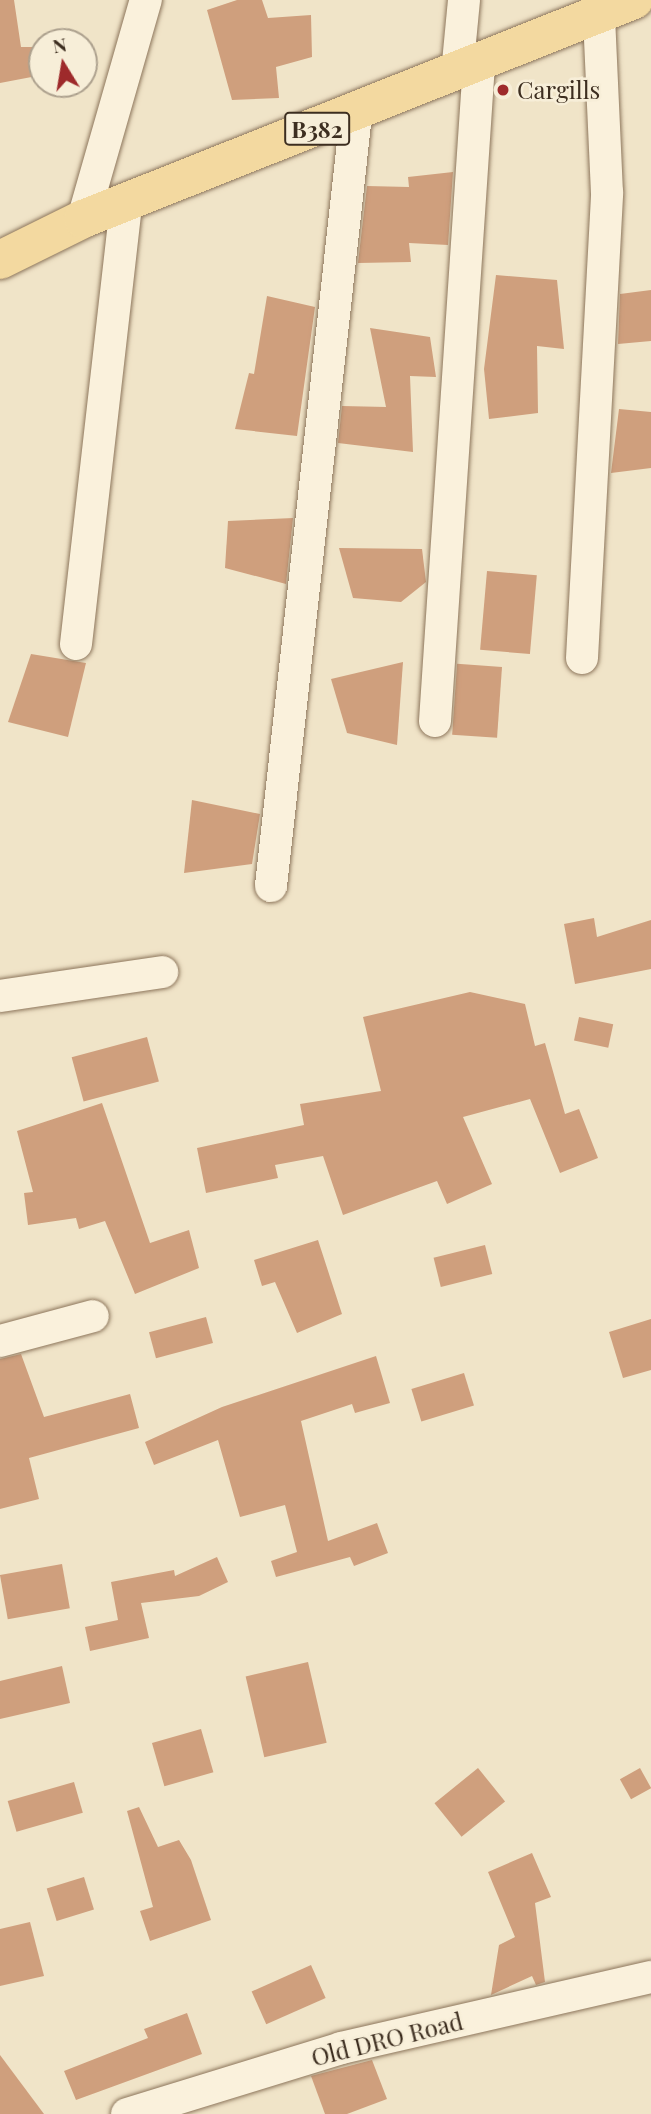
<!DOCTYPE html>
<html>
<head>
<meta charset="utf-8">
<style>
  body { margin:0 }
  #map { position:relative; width:651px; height:2114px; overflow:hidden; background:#f0e4c8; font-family:"Playfair Display",serif }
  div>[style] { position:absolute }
  .building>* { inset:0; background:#cf9f7d; transform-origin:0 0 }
  .roads { filter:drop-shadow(0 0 2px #8d765c) drop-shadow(0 0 2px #8d765c) }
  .minor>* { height:32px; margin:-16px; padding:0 16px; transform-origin:16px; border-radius:16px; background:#faf1dc }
  .major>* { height:38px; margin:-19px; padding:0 19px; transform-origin:19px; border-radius:19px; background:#f3d9a0 }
  .dots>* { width:19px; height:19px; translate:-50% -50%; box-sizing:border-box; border:4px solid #f7eed8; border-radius:50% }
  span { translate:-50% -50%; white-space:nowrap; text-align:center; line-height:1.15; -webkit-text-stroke:5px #f7eed8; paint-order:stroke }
  .shield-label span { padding:2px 5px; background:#f7eed8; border:2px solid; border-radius:5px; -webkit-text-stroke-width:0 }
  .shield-label { font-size:23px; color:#3d2e20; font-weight:700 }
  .poi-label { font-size:24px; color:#3d2e20 }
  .left { translate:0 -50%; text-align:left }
  .street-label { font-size:24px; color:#3d2e20 }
  .north { position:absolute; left:28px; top:28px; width:70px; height:70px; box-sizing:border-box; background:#f7eed8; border:2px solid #ada18e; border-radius:50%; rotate:349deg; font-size:19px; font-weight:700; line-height:28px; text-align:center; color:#3d2e20 }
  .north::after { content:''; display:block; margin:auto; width:24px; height:32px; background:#9e2a2b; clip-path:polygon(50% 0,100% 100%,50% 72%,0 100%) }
</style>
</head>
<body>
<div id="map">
  <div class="building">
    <div style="clip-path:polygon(0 0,14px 0,21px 47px,42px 47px,42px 75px,0 83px)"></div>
    <div style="clip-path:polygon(237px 0,262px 0,268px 18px,311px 15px,312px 57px,276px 67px,279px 98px,232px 100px,207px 10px)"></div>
    <div style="clip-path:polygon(453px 172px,448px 245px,409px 243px,411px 262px,358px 263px,367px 186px,409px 187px,408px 177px)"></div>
    <div style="clip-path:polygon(496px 275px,557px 280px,564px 349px,537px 346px,538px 413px,489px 419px,484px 369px)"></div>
    <div style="clip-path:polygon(651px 290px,651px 341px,618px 344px,620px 294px)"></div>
    <div style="clip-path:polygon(267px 296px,315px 307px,297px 436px,235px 429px,249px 373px,254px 374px)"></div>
    <div style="clip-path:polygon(370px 328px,430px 337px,436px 377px,410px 376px,413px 452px,338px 443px,342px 406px,386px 407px)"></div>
    <div style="clip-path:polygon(619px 409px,651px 412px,651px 468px,611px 473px)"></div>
    <div style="clip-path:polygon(293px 518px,286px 584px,225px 568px,228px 521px)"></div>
    <div style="clip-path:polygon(339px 548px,422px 549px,426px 582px,401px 602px,353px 598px)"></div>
    <div style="left:487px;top:571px;width:50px;height:79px;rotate:5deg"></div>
    <div style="clip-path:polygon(31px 654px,86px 663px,68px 737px,8px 722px)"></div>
    <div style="clip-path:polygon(403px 662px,397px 745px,347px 733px,331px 679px)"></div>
    <div style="left:502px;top:667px;width:71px;height:45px;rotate:94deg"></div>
    <div style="clip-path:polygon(192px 800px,260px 814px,252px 864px,184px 873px)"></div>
    <div style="clip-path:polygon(594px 918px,597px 937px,651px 920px,651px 969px,575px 984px,564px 924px)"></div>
    <div style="clip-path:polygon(470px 992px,525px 1004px,535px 1046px,545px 1043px,565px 1114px,579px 1109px,598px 1158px,560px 1173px,530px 1099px,463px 1117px,492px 1184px,447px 1204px,437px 1181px,343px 1215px,323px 1156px,275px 1165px,278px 1178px,206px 1193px,197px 1148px,304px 1125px,300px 1104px,381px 1091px,363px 1017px)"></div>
    <div style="left:579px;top:1017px;width:35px;height:24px;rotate:12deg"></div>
    <div style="left:147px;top:1037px;width:46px;height:78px;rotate:75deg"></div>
    <div style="clip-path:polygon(102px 1103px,150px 1243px,189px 1230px,199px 1268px,135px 1294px,105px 1221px,79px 1229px,76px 1218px,28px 1225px,24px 1193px,33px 1192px,17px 1131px)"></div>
    <div style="clip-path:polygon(318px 1240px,342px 1314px,297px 1333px,275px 1282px,262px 1286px,254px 1260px)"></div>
    <div style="left:485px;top:1245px;width:30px;height:53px;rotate:76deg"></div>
    <div style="left:206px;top:1317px;width:27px;height:59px;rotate:75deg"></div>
    <div style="clip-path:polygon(651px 1319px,651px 1370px,623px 1378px,609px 1332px)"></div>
    <div style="clip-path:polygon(21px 1354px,44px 1417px,130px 1394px,139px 1428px,29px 1458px,39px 1499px,0 1509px,0 1359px)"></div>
    <div style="clip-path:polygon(376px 1356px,390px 1403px,355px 1413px,352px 1404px,301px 1421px,328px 1541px,377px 1523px,388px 1553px,354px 1566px,350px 1557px,276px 1577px,271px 1561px,297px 1552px,285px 1505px,240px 1517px,218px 1440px,154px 1465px,145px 1442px,222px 1407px)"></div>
    <div style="left:464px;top:1373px;width:34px;height:55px;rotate:73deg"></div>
    <div style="clip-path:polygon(217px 1557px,228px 1582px,199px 1596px,141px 1603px,149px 1638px,90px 1651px,85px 1627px,118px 1620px,111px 1582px,174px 1570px,175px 1576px)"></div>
    <div style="left:62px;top:1564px;width:45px;height:63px;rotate:80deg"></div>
    <div style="left:308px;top:1662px;width:83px;height:64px;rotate:77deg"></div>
    <div style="clip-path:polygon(62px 1666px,70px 1703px,0 1719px,0 1681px)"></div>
    <div style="left:201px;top:1729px;width:45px;height:51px;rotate:74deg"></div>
    <div style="left:478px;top:1768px;width:43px;height:56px;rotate:51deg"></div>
    <div style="left:640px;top:1768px;width:23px;height:23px;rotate:61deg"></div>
    <div style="left:74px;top:1782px;width:32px;height:69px;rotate:74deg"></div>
    <div style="clip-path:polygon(139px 1807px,158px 1847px,179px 1840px,191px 1860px,211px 1920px,150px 1941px,140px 1911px,153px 1907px,127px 1811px)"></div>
    <div style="clip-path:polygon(532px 1853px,551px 1897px,535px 1903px,545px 1982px,536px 1985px,532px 1976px,491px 1995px,499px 1945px,515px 1937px,488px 1872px)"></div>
    <div style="left:84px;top:1877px;width:34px;height:39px;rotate:73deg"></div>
    <div style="clip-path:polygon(30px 1922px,44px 1976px,0 1986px,0 1929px)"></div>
    <div style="left:311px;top:1965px;width:36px;height:65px;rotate:66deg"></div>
    <div style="clip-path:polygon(187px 2013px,202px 2054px,76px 2100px,64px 2071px,148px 2038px,144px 2029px)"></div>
    <div style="clip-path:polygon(0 2055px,44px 2114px,0 2114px)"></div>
    <div style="clip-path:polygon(372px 2060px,387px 2099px,347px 2114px,325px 2114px,311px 2076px)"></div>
  </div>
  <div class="roads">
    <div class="minor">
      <div style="left:457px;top:73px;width:73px;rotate:-84.5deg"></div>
      <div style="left:83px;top:219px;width:228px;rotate:-74deg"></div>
      <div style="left:76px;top:644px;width:444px;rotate:-83.5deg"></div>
      <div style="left:582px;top:658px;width:466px;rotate:-86.9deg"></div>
      <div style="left:607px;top:193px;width:179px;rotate:-92.6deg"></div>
      <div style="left:435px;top:721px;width:658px;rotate:-86.17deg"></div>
      <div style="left:271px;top:886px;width:776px;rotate:-83.71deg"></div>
      <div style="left:0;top:996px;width:164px;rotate:-8.4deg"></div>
      <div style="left:0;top:1341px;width:96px;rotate:-15deg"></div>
      <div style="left:127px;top:2114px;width:224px;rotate:-17.1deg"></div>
      <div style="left:341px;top:2048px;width:318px;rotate:-12.9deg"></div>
    </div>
    <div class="major">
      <div style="left:0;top:260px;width:93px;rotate:-26.3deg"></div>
      <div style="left:83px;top:219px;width:593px;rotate:-21.68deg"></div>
    </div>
  </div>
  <div class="dots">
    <div style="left:503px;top:90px;background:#9e2a2b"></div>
  </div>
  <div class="shield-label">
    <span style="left:317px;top:129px">B382</span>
  </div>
  <div class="poi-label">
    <span class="left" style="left:517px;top:90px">Cargills</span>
  </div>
  <div class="street-label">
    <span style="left:387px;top:2039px;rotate:-14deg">Old DRO Road</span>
  </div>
  <div class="north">N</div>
</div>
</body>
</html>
